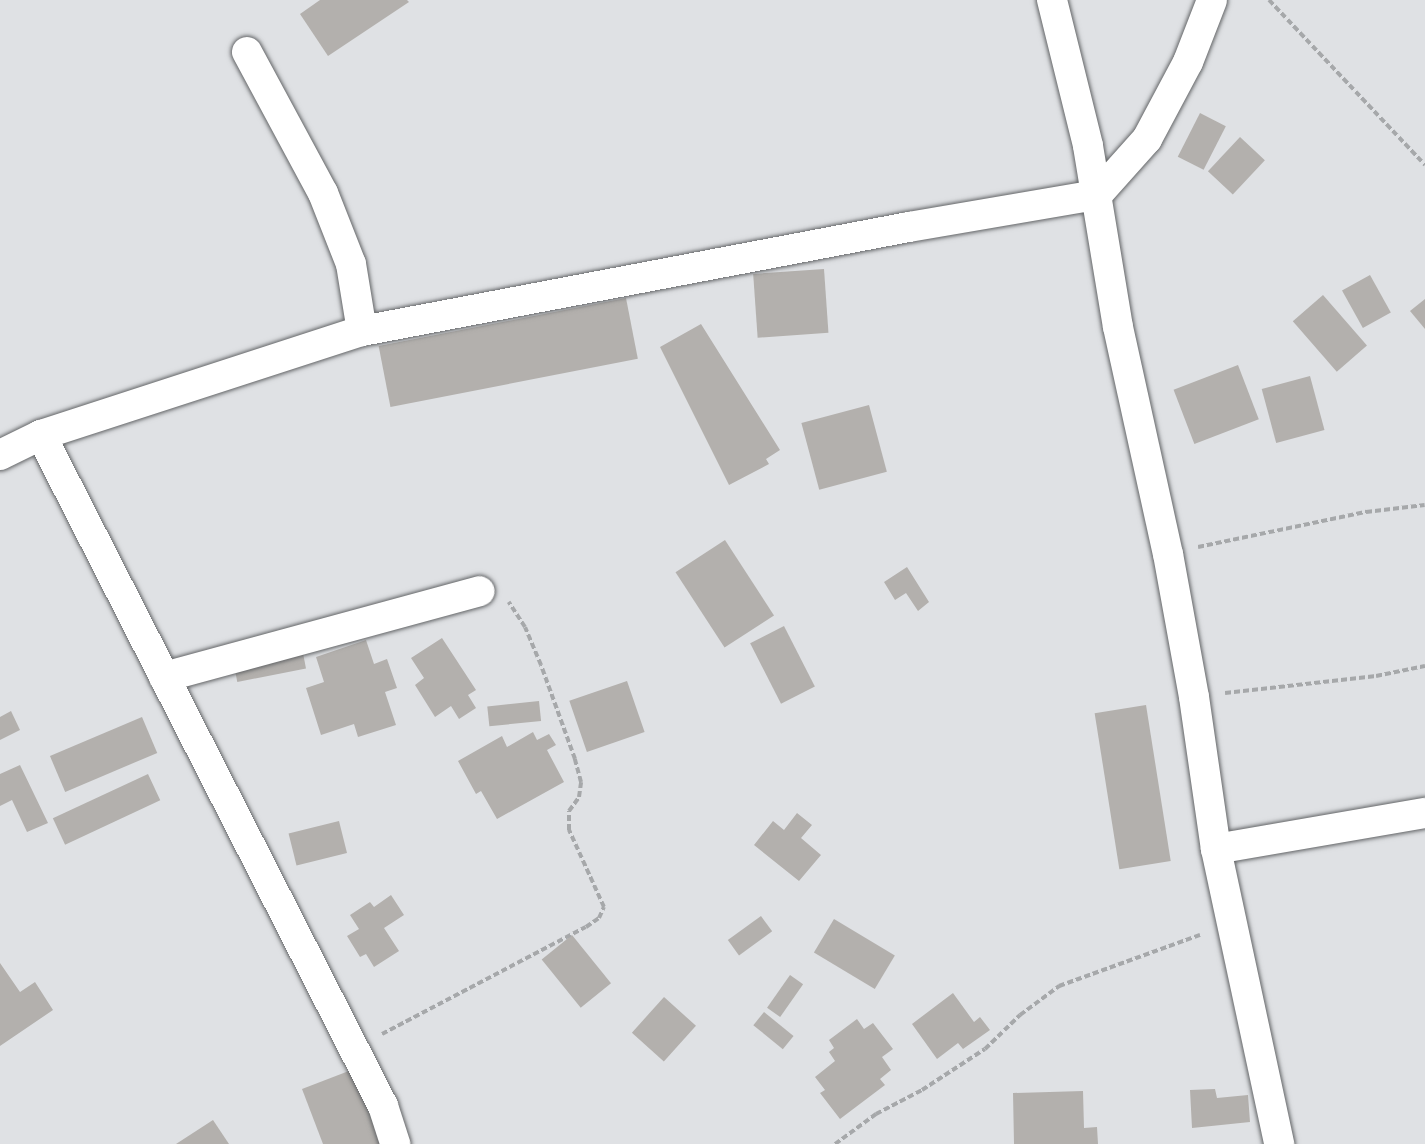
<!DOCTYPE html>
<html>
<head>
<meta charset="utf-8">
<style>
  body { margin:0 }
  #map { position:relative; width:1425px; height:1144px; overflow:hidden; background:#dfe1e4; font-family:"Public Sans",sans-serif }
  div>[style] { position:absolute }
  .building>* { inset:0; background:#b3b0ad; transform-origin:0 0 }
  .path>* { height:4px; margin-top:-2px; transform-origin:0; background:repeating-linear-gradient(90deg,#a6a8aa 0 6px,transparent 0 9px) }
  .roads { filter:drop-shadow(0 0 2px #636567) drop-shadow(0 0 2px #636567) }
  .street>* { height:30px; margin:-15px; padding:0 15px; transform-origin:15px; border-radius:15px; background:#fff }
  span { translate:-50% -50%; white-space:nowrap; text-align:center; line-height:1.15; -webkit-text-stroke:5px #dfe1e4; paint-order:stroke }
</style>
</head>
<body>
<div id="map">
  <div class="building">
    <div style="clip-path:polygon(320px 0,407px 0,409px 2px,328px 56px,300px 14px)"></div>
    <div style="left:1200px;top:113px;width:29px;height:49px;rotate:27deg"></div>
    <div style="left:1240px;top:137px;width:34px;height:47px;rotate:43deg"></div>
    <div style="left:824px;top:269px;width:64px;height:71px;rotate:86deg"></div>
    <div style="left:1370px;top:275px;width:43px;height:32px;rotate:61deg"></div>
    <div style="left:1323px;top:295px;width:67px;height:40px;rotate:49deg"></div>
    <div style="left:626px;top:298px;width:62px;height:252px;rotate:79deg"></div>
    <div style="clip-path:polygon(1425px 299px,1425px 329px,1410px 311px)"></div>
    <div style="clip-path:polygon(701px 324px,780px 450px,766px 459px,769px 464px,729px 485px,660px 347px)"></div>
    <div style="left:1238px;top:365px;width:58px;height:69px;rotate:69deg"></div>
    <div style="left:1310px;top:376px;width:56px;height:50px;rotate:75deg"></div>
    <div style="left:869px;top:405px;width:69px;height:70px;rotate:75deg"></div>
    <div style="left:725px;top:540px;width:90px;height:59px;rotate:57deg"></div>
    <div style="clip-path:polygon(907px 567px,929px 602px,918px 611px,906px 593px,895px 600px,884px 582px)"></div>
    <div style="left:784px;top:626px;width:68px;height:38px;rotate:63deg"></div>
    <div style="clip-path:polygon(442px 638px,476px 690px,468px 695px,476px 708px,459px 719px,451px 706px,435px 717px,415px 685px,424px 678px,411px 658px)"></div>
    <div style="clip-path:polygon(366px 640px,374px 664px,387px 659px,397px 688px,385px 692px,396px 725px,358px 737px,354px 724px,321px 735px,306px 688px,324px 682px,316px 657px)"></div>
    <div style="left:302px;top:648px;width:21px;height:70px;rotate:79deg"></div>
    <div style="left:627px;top:681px;width:54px;height:61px;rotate:71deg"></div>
    <div style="left:539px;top:701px;width:20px;height:52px;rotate:84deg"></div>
    <div style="left:1146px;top:705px;width:158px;height:52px;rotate:81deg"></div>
    <div style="clip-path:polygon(11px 711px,20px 730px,0 740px,0 717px)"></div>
    <div style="left:142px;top:717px;width:39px;height:100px;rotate:67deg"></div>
    <div style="clip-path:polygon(533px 732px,537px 740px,549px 734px,556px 745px,547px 750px,564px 782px,497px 819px,481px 791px,476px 794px,458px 761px,502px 736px,507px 747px)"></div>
    <div style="clip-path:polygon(20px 765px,48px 823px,27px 832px,12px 800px,0 806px,0 774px)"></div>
    <div style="left:148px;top:774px;width:29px;height:105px;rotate:65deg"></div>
    <div style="clip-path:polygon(797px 813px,812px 825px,801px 838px,821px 855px,799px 881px,754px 845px,773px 821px,784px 830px)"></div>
    <div style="left:339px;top:821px;width:33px;height:52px;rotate:76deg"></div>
    <div style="clip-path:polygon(391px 895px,404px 915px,384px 928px,399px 951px,374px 967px,366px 954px,360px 957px,347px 936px,359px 929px,350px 915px,370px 902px,374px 907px)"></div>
    <div style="left:761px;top:916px;width:19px;height:41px;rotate:54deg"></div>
    <div style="left:834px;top:919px;width:71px;height:39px;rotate:31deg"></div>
    <div style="left:572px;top:935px;width:62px;height:39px;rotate:51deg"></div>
    <div style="clip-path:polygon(0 963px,20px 992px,35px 982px,53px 1010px,0 1046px)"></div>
    <div style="left:790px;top:975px;width:16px;height:40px;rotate:35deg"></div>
    <div style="clip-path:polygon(953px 993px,974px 1022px,980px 1017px,990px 1030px,963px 1049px,958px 1043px,937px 1059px,912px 1024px)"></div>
    <div style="left:664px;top:997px;width:43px;height:48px;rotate:42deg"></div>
    <div style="left:764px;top:1012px;width:38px;height:17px;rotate:39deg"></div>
    <div style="clip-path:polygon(857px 1019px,864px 1029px,873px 1023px,893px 1049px,882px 1057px,891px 1070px,880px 1079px,885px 1085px,840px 1119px,820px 1093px,825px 1090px,815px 1077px,835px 1061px,829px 1052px,834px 1048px,829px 1040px)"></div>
    <div style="clip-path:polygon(354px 1069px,382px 1144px,323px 1144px,302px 1089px)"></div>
    <div style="clip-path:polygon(1215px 1089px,1217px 1098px,1248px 1095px,1250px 1122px,1192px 1128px,1190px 1090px)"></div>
    <div style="clip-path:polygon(1083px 1091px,1084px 1128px,1097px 1127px,1098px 1144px,1014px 1144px,1013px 1093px)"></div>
    <div style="clip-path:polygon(213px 1120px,229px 1144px,176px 1144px)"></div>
  </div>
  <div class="path">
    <div style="left:1269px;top:0;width:227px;rotate:46.6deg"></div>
    <div style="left:1198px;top:547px;width:172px;rotate:-11.8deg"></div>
    <div style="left:1366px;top:512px;width:59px;rotate:-6.8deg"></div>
    <div style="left:1225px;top:693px;width:152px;rotate:-6.4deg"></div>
    <div style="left:1376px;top:676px;width:50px;rotate:-11.5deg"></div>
    <div style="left:382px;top:1034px;width:230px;rotate:-27.7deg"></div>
    <div style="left:586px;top:927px;width:16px;rotate:-35deg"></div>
    <div style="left:599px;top:918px;width:12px;rotate:-66deg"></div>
    <div style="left:604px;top:907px;width:85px;rotate:-114.4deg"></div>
    <div style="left:569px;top:830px;width:19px;rotate:-90deg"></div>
    <div style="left:569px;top:811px;width:17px;rotate:-54deg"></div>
    <div style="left:579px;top:797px;width:15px;rotate:-82deg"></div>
    <div style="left:581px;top:782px;width:24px;rotate:-105deg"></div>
    <div style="left:575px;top:759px;width:100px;rotate:-109.9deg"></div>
    <div style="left:541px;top:665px;width:41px;rotate:-112.8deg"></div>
    <div style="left:525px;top:627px;width:30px;rotate:-123deg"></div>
    <div style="left:835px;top:1144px;width:51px;rotate:-36.2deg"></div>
    <div style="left:876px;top:1114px;width:52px;rotate:-27.6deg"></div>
    <div style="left:922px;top:1090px;width:75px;rotate:-33.1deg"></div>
    <div style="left:985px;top:1049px;width:49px;rotate:-44.2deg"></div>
    <div style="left:1020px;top:1015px;width:49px;rotate:-36.6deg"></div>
    <div style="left:1059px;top:986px;width:150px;rotate:-19.9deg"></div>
  </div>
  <div class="roads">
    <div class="street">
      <div style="left:1052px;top:0;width:150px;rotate:76.1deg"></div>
      <div style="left:1088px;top:146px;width:183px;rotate:80.6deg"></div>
      <div style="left:1118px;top:327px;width:232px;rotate:77.6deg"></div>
      <div style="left:1168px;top:554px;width:145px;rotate:79.7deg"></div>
      <div style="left:1194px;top:697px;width:154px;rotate:81.8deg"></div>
      <div style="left:1216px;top:849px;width:302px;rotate:77.9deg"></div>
      <div style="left:247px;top:52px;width:160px;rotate:61.7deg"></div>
      <div style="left:323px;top:193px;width:76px;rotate:68.5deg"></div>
      <div style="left:351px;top:264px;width:68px;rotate:80.7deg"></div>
      <div style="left:41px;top:435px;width:753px;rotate:62.99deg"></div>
      <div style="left:383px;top:1106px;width:40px;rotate:72deg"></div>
      <div style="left:0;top:455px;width:46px;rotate:-26deg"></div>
      <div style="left:41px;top:435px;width:337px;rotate:-18deg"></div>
      <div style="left:362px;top:331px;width:557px;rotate:-10.77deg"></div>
      <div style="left:909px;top:227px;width:191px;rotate:-9.7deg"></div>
      <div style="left:1097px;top:195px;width:75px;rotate:-48.2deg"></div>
      <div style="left:1147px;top:139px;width:87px;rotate:-62deg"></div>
      <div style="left:1188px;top:62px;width:66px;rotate:-68.8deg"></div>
      <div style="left:164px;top:677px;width:327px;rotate:-15.2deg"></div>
      <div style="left:1216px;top:849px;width:212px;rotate:-9.8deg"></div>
    </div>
  </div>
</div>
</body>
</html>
